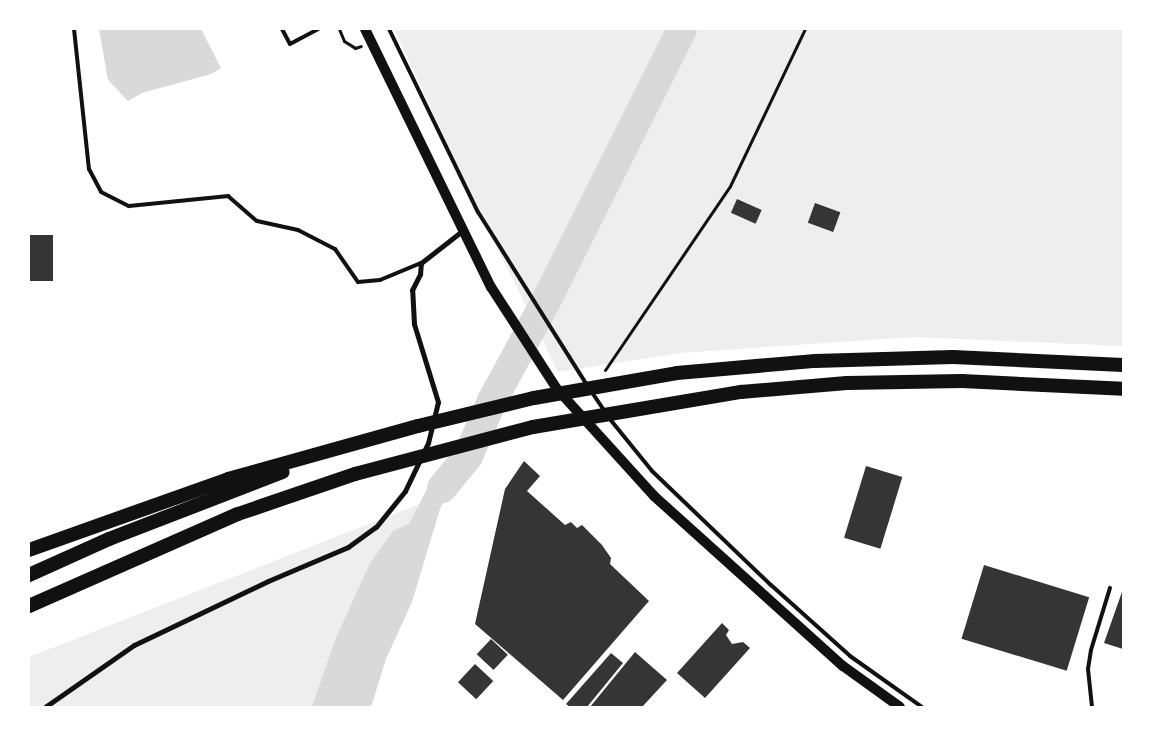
<!DOCTYPE html>
<html>
<head>
<meta charset="utf-8">
<style>
  body { margin:0 }
  #map { position:relative; width:1152px; height:736px; overflow:hidden; background:#fff; font-family:"Open Sans",sans-serif }
  div>[style] { position:absolute }
  .green>* { inset:0; background:#eee }
  .water>* { inset:0; background:#d9d9d9 }
  .river>* { height:30px; margin:-15px; padding:0 15px; transform-origin:15px; border-radius:15px; background:#d9d9d9 }
  .building>* { inset:0; background:#353535; transform-origin:0 0 }
  .path>* { height:3px; margin:-1.5px; padding:0 1.5px; transform-origin:1.5px; border-radius:1.5px; background:#111 }
  .service>* { height:4px; margin:-2px; padding:0 2px; transform-origin:2px; border-radius:2px; background:#111 }
  .minor>* { height:5px; margin:-2.5px; padding:0 2.5px; transform-origin:2.5px; border-radius:2.5px; background:#111 }
  .secondary>* { height:10px; margin:-5px; padding:0 5px; transform-origin:5px; border-radius:5px; background:#111 }
  .trunk>* { height:14px; margin:-7px; padding:0 7px; transform-origin:7px; border-radius:7px; background:#111 }
  span { translate:-50% -50%; white-space:nowrap; text-align:center; line-height:1.15; -webkit-text-stroke:4.5px #fff; paint-order:stroke }
  .frame { position:absolute; inset:0; border:30px solid #fff; pointer-events:none }
</style>
</head>
<body>
<div id="map">
  <div class="green">
    <div style="clip-path:polygon(394px 29px,1123px 29px,1123px 346px,913px 337px,680px 353px,558px 372px,468px 188px)"></div>
    <div style="clip-path:polygon(425px 502px,322px 707px,29px 707px,29px 657px)"></div>
  </div>
  <div class="water">
    <div style="clip-path:polygon(99px 29px,201px 29px,221px 68px,211px 74px,142px 93px,128px 101px,108px 80px)"></div>
    <div style="clip-path:polygon(468px 456px,440px 509px,412px 602px,386px 659px,371px 707px,312px 707px,335px 640px,370px 563px,394px 530px,409px 524px,431px 481px)"></div>
  </div>
  <div class="river">
    <div style="left:442px;top:488px;width:41px;rotate:-50.9deg"></div>
    <div style="left:468px;top:456px;width:60px;rotate:-66.4deg"></div>
    <div style="left:492px;top:401px;width:111px;rotate:-61.6deg"></div>
    <div style="left:545px;top:303px;width:306px;rotate:-63.4deg"></div>
  </div>
  <div class="building">
    <div style="left:737px;top:199px;width:27px;height:15px;rotate:24deg"></div>
    <div style="left:815px;top:203px;width:27px;height:21px;rotate:20deg"></div>
    <div style="left:53px;top:235px;width:46px;height:24px;rotate:90deg"></div>
    <div style="clip-path:polygon(524px 461px,540px 476px,527px 491px,565px 525px,571px 522px,577px 528px,582px 525px,602px 545px,611px 558px,610px 564px,649px 601px,563px 700px,475px 624px,505px 489px)"></div>
    <div style="left:866px;top:466px;width:38px;height:75px;rotate:17deg"></div>
    <div style="left:984px;top:565px;width:110px;height:77px;rotate:17deg"></div>
    <div style="clip-path:polygon(1123px 589px,1123px 649px,1104px 643px)"></div>
    <div style="clip-path:polygon(722px 623px,729px 630px,726px 635px,732px 644px,743px 642px,750px 648px,705px 698px,677px 673px)"></div>
    <div style="left:491px;top:639px;width:23px;height:21px;rotate:43deg"></div>
    <div style="clip-path:polygon(635px 652px,667px 680px,642px 707px,590px 707px)"></div>
    <div style="clip-path:polygon(611px 653px,623px 663px,587px 707px,570px 707px,566px 704px)"></div>
    <div style="left:475px;top:664px;width:25px;height:25px;rotate:43deg"></div>
  </div>
  <div class="path">
    <div style="left:339px;top:29px;width:13px;rotate:67deg"></div>
    <div style="left:344px;top:41px;width:13px;rotate:32deg"></div>
    <div style="left:355px;top:48px;width:6px;rotate:-18deg"></div>
    <div style="left:605px;top:370px;width:222px;rotate:-55.8deg"></div>
    <div style="left:730px;top:186px;width:174px;rotate:-64.5deg"></div>
  </div>
  <div class="service">
    <div style="left:74px;top:29px;width:141px;rotate:83.9deg"></div>
    <div style="left:89px;top:169px;width:26px;rotate:62deg"></div>
    <div style="left:101px;top:192px;width:31px;rotate:27deg"></div>
    <div style="left:129px;top:206px;width:100px;rotate:-5.8deg"></div>
    <div style="left:228px;top:196px;width:38px;rotate:41deg"></div>
    <div style="left:257px;top:221px;width:42px;rotate:12.4deg"></div>
    <div style="left:298px;top:230px;width:42px;rotate:27.2deg"></div>
    <div style="left:335px;top:249px;width:40px;rotate:55.1deg"></div>
    <div style="left:358px;top:282px;width:22px;rotate:-5deg"></div>
    <div style="left:380px;top:280px;width:44px;rotate:-22.5deg"></div>
    <div style="left:282px;top:29px;width:17px;rotate:62deg"></div>
    <div style="left:290px;top:44px;width:32px;rotate:-28deg"></div>
    <div style="left:389px;top:29px;width:203px;rotate:64.1deg"></div>
    <div style="left:478px;top:212px;width:204px;rotate:57.8deg"></div>
    <div style="left:591px;top:391px;width:25px;rotate:56deg"></div>
    <div style="left:609px;top:418px;width:68px;rotate:50.9deg"></div>
    <div style="left:652px;top:471px;width:165px;rotate:43.8deg"></div>
    <div style="left:771px;top:585px;width:106px;rotate:41.9deg"></div>
    <div style="left:850px;top:656px;width:88px;rotate:35.3deg"></div>
    <div style="left:1092px;top:707px;width:38px;rotate:-96deg"></div>
    <div style="left:1088px;top:669px;width:19px;rotate:-81deg"></div>
    <div style="left:1091px;top:650px;width:65px;rotate:-73deg"></div>
  </div>
  <div class="minor">
    <div style="left:45px;top:707px;width:108px;rotate:-34.9deg"></div>
    <div style="left:134px;top:645px;width:148px;rotate:-25.5deg"></div>
    <div style="left:268px;top:581px;width:87px;rotate:-23deg"></div>
    <div style="left:348px;top:547px;width:34px;rotate:-36deg"></div>
    <div style="left:376px;top:527px;width:46px;rotate:-51.1deg"></div>
    <div style="left:405px;top:491px;width:53px;rotate:-64.4deg"></div>
    <div style="left:428px;top:443px;width:42px;rotate:-76.3deg"></div>
    <div style="left:438px;top:402px;width:82px;rotate:-107.1deg"></div>
    <div style="left:414px;top:324px;width:34px;rotate:-93deg"></div>
    <div style="left:412px;top:290px;width:18px;rotate:-63deg"></div>
    <div style="left:420px;top:274px;width:11px;rotate:-85deg"></div>
    <div style="left:421px;top:263px;width:52px;rotate:-38deg"></div>
  </div>
  <div class="secondary">
    <div style="left:365px;top:29px;width:287px;rotate:64deg"></div>
    <div style="left:491px;top:287px;width:121px;rotate:57.1deg"></div>
    <div style="left:557px;top:389px;width:144px;rotate:47.8deg"></div>
    <div style="left:654px;top:496px;width:254px;rotate:42deg"></div>
    <div style="left:843px;top:666px;width:70px;rotate:35.7deg"></div>
  </div>
  <div class="trunk">
    <div style="left:29px;top:550px;width:211px;rotate:-19.6deg"></div>
    <div style="left:228px;top:479px;width:197px;rotate:-15.6deg"></div>
    <div style="left:418px;top:426px;width:119px;rotate:-13.6deg"></div>
    <div style="left:534px;top:398px;width:145px;rotate:-9.9deg"></div>
    <div style="left:677px;top:373px;width:139px;rotate:-5deg"></div>
    <div style="left:815px;top:361px;width:138px;rotate:-1.7deg"></div>
    <div style="left:953px;top:357px;width:170px;rotate:2.7deg"></div>
    <div style="left:29px;top:575px;width:88px;rotate:-24.2deg"></div>
    <div style="left:109px;top:539px;width:186px;rotate:-21.1deg"></div>
    <div style="left:29px;top:606px;width:228px;rotate:-23.8deg"></div>
    <div style="left:238px;top:514px;width:124px;rotate:-18.9deg"></div>
    <div style="left:355px;top:474px;width:184px;rotate:-14.8deg"></div>
    <div style="left:533px;top:427px;width:211px;rotate:-9.6deg"></div>
    <div style="left:741px;top:392px;width:106px;rotate:-4.9deg"></div>
    <div style="left:847px;top:383px;width:115px;rotate:-1deg"></div>
    <div style="left:962px;top:381px;width:161px;rotate:2.8deg"></div>
  </div>
  <div class="frame"></div>
</div>
</body>
</html>
